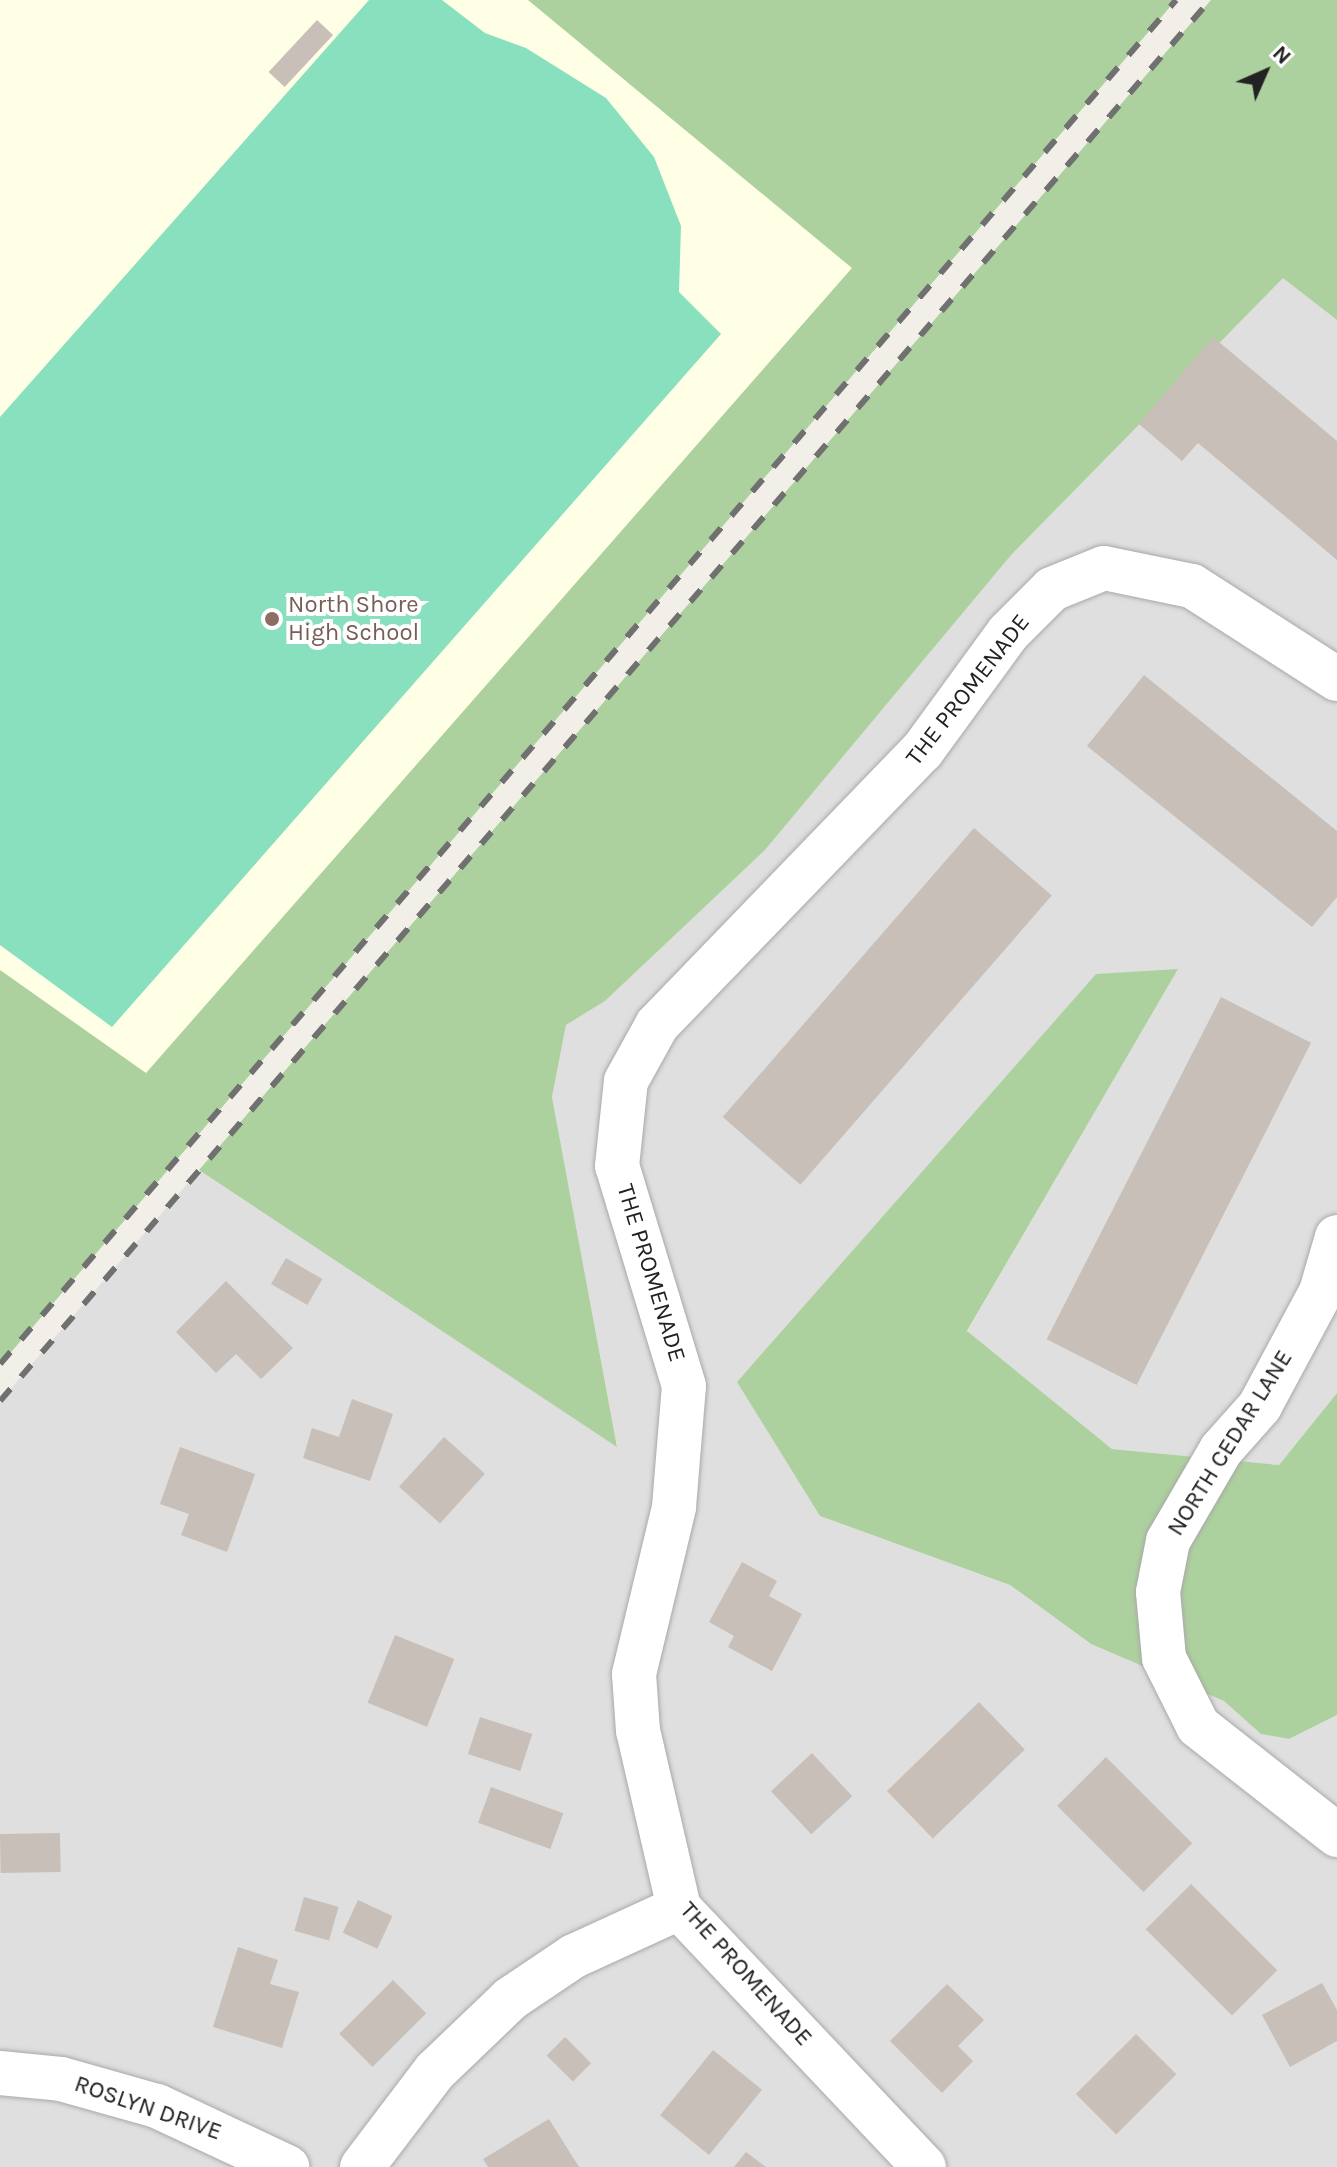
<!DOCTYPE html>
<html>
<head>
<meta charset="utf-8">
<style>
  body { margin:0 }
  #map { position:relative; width:1337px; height:2167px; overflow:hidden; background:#f2efe9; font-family:Karla,sans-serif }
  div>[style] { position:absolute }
  .residential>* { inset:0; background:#e0dfdf }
  .education>* { inset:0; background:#ffffe5 }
  .forest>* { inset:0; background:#add19e }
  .pitch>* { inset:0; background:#88e0be }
  .building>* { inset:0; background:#c7bfb8; transform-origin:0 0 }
  .roads { filter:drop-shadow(0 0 2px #a9a9a9) drop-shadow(0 0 2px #a9a9a9) }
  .minor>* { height:44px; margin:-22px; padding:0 22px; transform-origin:22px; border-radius:22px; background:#fff }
  .rail>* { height:6px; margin-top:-3px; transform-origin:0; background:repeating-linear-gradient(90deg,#707070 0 16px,transparent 0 32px) }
  .dots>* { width:22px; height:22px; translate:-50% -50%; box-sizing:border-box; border:4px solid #fff; border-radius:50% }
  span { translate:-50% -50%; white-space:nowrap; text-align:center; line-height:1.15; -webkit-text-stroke:8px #fff; paint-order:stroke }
  .education-label { font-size:24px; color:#785e54 }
  .left { translate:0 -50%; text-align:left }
  .street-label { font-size:24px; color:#222 }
  .north { position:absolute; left:1225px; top:32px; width:80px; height:80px; -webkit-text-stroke:6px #fff; paint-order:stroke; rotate:45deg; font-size:22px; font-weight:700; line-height:32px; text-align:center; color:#222 }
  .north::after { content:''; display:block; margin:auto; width:28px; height:36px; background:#222; clip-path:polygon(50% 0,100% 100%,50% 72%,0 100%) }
</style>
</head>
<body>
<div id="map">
  <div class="residential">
    <div style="clip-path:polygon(1283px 277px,1337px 320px,1337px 1393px,1279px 1465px,1112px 1449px,967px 1332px,1177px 969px,820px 1516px,1010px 1585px,1091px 1644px,1224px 1701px,1262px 1734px,1289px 1739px,1337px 1715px,1337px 2167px,0 2167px,0 1401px,199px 1170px,617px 1446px,552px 1097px,566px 1025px,605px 1001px,765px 850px,1012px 554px)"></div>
  </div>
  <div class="education">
    <div style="clip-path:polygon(0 0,528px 0,852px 268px,146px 1074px,0 970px)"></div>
  </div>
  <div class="forest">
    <div style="clip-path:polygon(528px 0,1176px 0,0 1365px,0 970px,146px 1073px,852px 268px)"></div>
    <div style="clip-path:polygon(1211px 0,1337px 0,1337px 320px,1283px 278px,1012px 554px,765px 850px,605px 1001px,566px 1025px,552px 1097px,617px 1447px,199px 1170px)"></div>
    <div style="clip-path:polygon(1178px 969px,967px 1331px,1112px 1449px,1279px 1465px,1337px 1393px,1337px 1715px,1289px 1739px,1261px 1734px,1224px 1701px,1091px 1644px,1010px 1585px,820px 1516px,737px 1382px,1096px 974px)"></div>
  </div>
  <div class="pitch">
    <div style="clip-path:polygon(369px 0,442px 0,485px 33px,526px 48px,606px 98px,654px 157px,681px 226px,679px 292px,721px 334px,112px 1027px,0 945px,0 417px)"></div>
  </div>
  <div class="building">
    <div style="left:317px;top:20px;width:22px;height:71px;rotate:43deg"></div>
    <div style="clip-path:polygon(1213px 337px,1337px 441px,1337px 560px,1198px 443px,1182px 461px,1139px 424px)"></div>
    <div style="clip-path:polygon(1144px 675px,1337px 831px,1337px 897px,1312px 927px,1087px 746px)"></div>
    <div style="left:974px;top:828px;width:103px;height:383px;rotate:41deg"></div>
    <div style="left:1221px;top:997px;width:101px;height:384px;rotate:27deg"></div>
    <div style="left:286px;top:1258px;width:42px;height:30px;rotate:30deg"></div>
    <div style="clip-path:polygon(226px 1281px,293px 1348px,261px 1379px,236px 1354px,216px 1373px,176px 1332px)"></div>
    <div style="clip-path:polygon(352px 1399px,393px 1414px,370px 1481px,303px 1458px,312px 1428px,339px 1437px)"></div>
    <div style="left:444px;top:1437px;width:55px;height:67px;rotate:42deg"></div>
    <div style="clip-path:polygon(180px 1447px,255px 1474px,227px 1552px,181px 1535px,189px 1514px,160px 1504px)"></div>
    <div style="clip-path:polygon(742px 1562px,777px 1581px,769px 1596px,802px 1614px,772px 1671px,728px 1647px,734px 1636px,709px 1622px)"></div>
    <div style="left:395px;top:1635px;width:64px;height:73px;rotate:22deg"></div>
    <div style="left:979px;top:1702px;width:66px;height:128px;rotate:46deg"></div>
    <div style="left:480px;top:1717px;width:55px;height:39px;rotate:18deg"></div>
    <div style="left:812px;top:1753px;width:59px;height:56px;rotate:47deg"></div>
    <div style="left:1106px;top:1757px;width:122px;height:69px;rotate:45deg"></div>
    <div style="left:491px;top:1787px;width:77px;height:38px;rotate:20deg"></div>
    <div style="left:60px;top:1833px;width:39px;height:60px;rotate:89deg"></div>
    <div style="left:1191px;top:1884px;width:122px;height:64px;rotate:45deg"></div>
    <div style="left:304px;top:1897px;width:36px;height:35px;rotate:16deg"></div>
    <div style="left:358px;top:1900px;width:38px;height:36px;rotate:25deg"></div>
    <div style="clip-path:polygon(238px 1947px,278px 1960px,270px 1984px,299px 1992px,282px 2048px,213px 2027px)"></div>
    <div style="left:393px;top:1980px;width:47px;height:76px;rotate:45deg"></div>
    <div style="clip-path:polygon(1322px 1983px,1337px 2010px,1337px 2041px,1290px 2067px,1262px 2015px)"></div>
    <div style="clip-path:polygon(947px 1984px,984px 2020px,958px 2046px,973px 2061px,942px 2093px,890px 2041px)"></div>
    <div style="left:1136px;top:2034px;width:57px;height:85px;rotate:45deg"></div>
    <div style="left:565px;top:2037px;width:37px;height:26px;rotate:45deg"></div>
    <div style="left:713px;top:2050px;width:63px;height:84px;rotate:39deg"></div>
    <div style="clip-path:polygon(549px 2119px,579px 2167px,488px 2167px,483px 2159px)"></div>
    <div style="clip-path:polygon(746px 2152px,766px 2167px,734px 2167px)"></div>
  </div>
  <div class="roads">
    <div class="minor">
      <div style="left:1337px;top:1237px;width:57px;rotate:106.2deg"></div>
      <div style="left:1321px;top:1292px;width:129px;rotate:118.2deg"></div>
      <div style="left:1260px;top:1406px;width:59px;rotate:131.6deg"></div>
      <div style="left:1221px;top:1450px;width:105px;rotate:120.2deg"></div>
      <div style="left:1168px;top:1541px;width:52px;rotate:101.1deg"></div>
      <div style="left:1158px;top:1592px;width:66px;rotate:84.8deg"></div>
      <div style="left:1164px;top:1658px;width:76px;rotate:63.4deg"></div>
      <div style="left:1198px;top:1726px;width:177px;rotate:38.1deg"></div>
      <div style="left:0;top:2073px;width:61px;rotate:5.6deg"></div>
      <div style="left:61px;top:2079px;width:100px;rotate:15.7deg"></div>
      <div style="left:157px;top:2106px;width:144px;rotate:25.1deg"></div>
      <div style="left:362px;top:2167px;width:121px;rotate:-52.8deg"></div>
      <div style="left:435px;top:2071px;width:104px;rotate:-43.8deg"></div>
      <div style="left:510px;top:1999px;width:77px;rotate:-33.9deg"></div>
      <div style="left:574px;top:1956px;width:115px;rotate:-24.6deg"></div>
      <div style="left:924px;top:2167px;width:357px;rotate:-133.4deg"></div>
      <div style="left:679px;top:1908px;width:182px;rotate:-103deg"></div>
      <div style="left:638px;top:1731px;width:57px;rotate:-94deg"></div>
      <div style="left:634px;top:1674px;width:172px;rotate:-76.5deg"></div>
      <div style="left:674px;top:1507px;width:121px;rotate:-85.3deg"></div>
      <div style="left:684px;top:1386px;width:230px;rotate:-106.9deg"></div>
      <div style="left:617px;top:1166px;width:85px;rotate:-84deg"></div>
      <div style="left:626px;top:1081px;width:64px;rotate:-61deg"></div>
      <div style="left:657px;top:1025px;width:381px;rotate:-46deg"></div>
      <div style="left:922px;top:751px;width:146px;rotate:-53.9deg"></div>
      <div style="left:1008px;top:633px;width:62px;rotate:-45deg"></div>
      <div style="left:1052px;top:589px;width:56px;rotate:-22deg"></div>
      <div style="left:1104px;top:568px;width:90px;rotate:11.6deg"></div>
      <div style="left:1192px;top:586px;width:172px;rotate:32.7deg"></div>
    </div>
  </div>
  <div class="rail">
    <div style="left:0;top:1364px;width:1801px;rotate:-49.23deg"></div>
    <div style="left:0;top:1401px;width:1851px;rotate:-49.18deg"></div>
  </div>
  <div class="dots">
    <div style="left:272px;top:619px;background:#8d6e63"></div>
  </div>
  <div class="education-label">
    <span class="left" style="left:288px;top:619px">North Shore<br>High School</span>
  </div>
  <div class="street-label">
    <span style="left:968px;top:690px;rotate:-52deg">THE PROMENADE</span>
    <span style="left:651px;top:1273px;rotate:73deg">THE PROMENADE</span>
    <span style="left:1230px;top:1443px;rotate:-58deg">NORTH CEDAR LANE</span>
    <span style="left:746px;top:1974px;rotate:48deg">THE PROMENADE</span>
    <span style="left:148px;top:2108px;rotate:19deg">ROSLYN DRIVE</span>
  </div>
  <div class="north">N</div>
</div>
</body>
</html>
